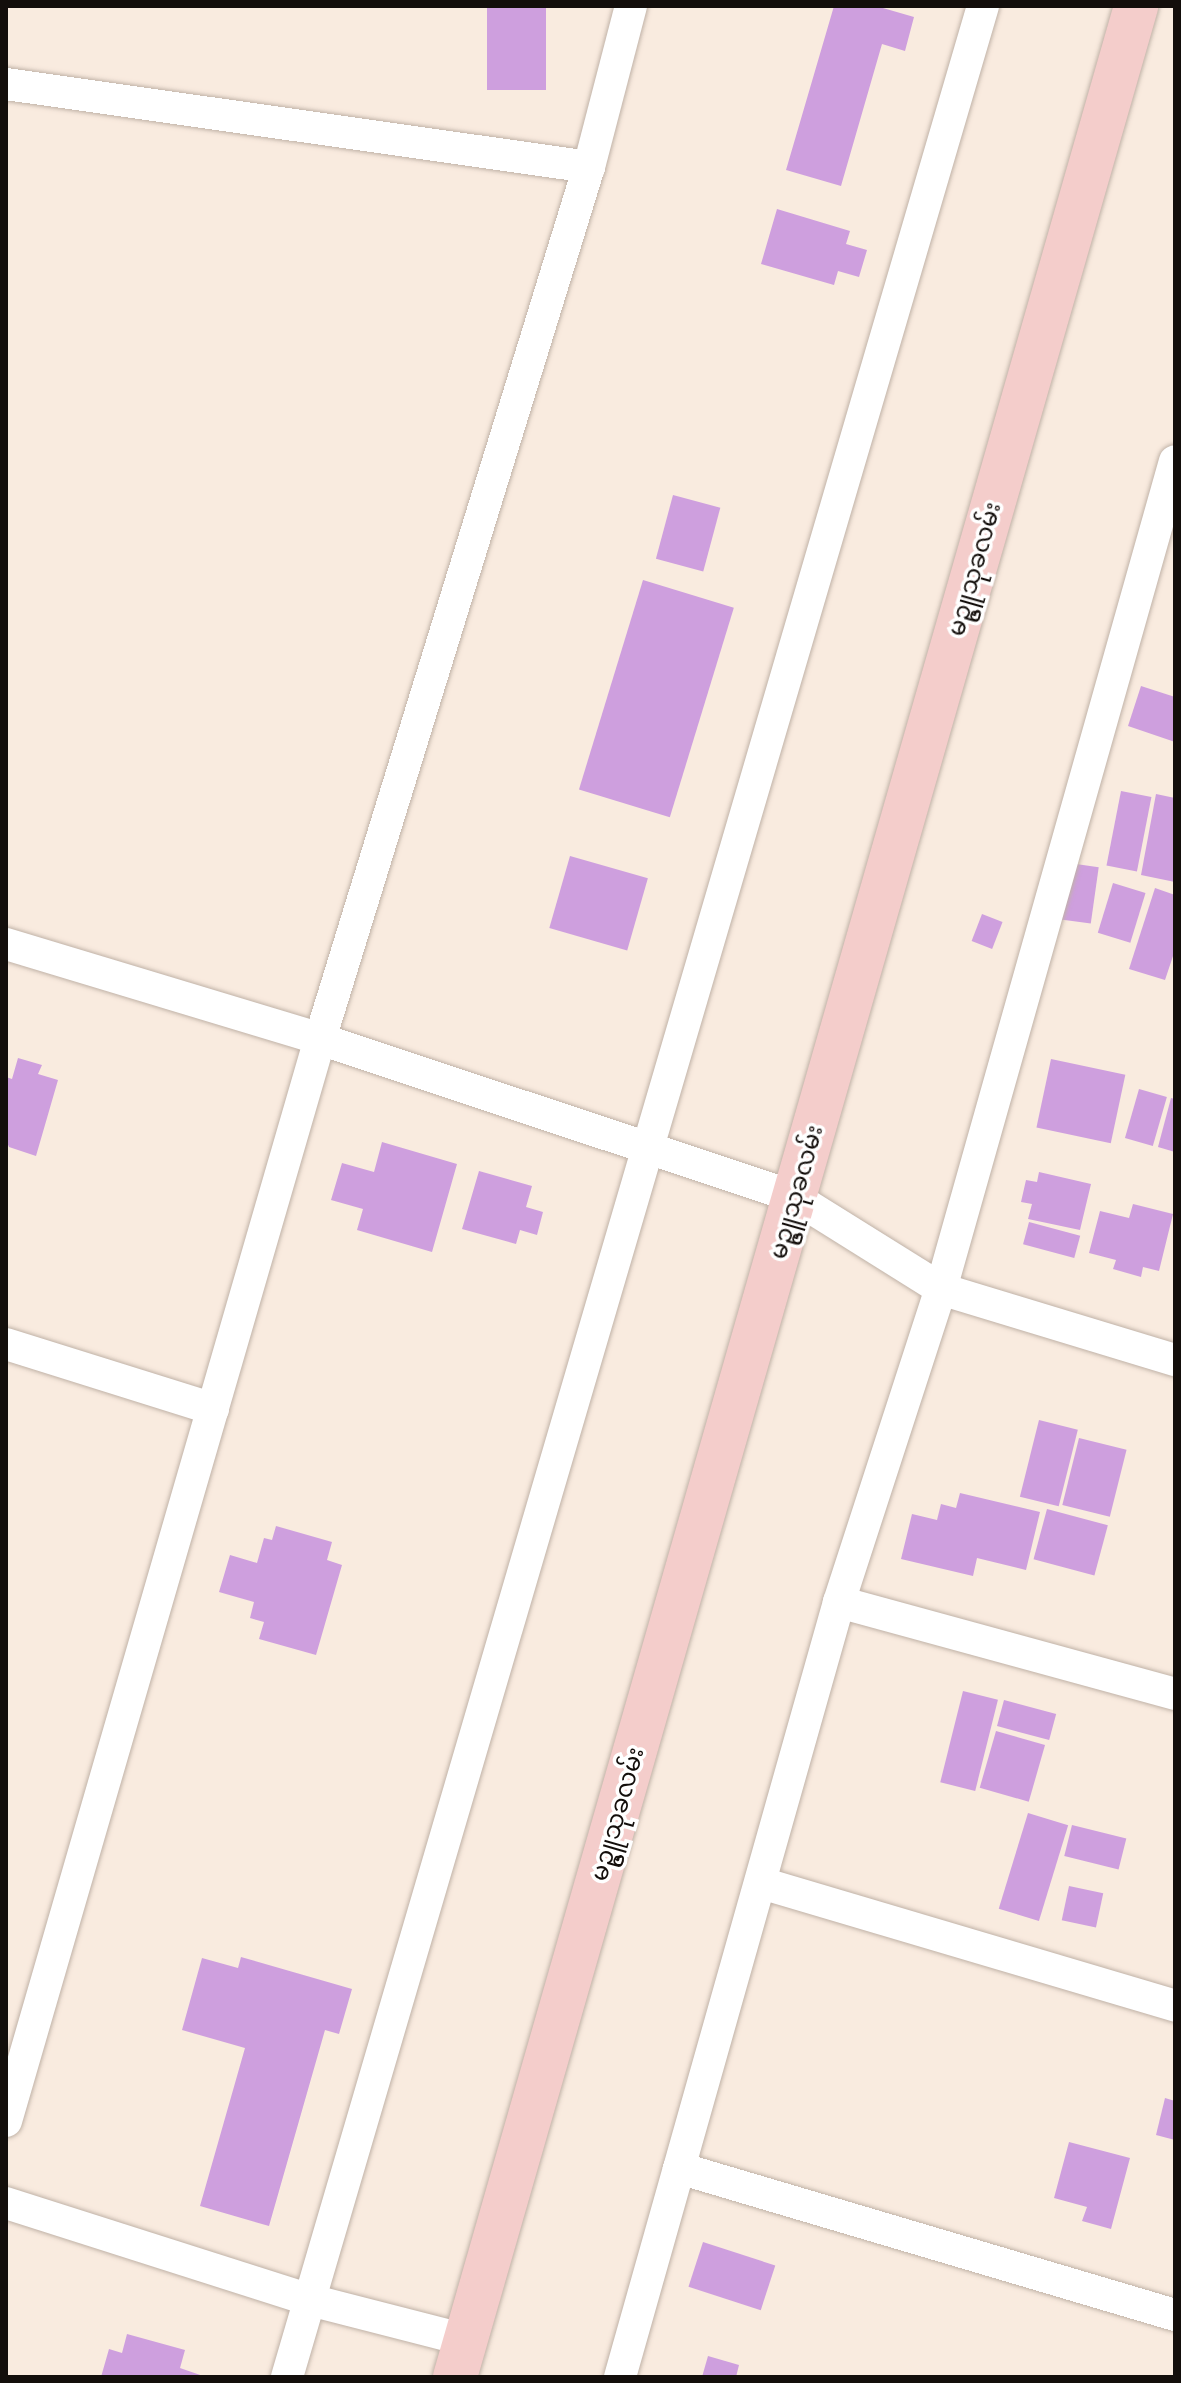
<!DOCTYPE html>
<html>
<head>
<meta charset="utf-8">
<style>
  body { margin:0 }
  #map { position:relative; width:1181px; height:2383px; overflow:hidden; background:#f9ebdf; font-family:"PT Sans Narrow","Noto Sans Myanmar",sans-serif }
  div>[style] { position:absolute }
  .building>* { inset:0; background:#ce9fde; transform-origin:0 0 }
  .roads { filter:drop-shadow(0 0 2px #c0b2a7) drop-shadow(0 0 2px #c0b2a7) }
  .street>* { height:32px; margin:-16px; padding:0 16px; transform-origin:16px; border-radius:16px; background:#fff }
  .secondary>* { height:44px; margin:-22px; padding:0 22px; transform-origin:22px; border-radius:22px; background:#f4cdcb }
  span { translate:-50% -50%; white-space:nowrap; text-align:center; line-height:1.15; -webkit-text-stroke:7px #fff; paint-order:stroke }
  .street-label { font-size:24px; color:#130e0b }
  .frame { position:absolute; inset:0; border:8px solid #130e0b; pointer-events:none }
</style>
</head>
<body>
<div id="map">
  <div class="building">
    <div style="left:487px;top:6px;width:59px;height:84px"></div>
    <div style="clip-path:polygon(834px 6px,876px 6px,914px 17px,905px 51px,882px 44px,841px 186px,786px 170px)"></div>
    <div style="clip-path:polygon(777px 209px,850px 231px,846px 244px,867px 250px,859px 277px,838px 271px,834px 285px,761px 264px)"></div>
    <div style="left:673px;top:495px;width:49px;height:66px;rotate:15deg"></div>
    <div style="left:643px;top:580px;width:95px;height:219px;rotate:17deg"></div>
    <div style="clip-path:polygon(1141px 686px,1175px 697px,1175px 742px,1128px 726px)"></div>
    <div style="left:1121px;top:791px;width:31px;height:76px;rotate:11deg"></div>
    <div style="clip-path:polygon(1156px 794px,1175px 798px,1175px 882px,1141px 875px)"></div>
    <div style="left:570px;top:856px;width:81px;height:75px;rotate:16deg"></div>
    <div style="left:1069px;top:863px;width:30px;height:57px;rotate:8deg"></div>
    <div style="left:1113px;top:883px;width:34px;height:52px;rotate:17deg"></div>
    <div style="clip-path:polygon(1155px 888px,1175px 895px,1175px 950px,1165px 980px,1129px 969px)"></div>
    <div style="left:982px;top:914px;width:22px;height:29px;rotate:21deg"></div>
    <div style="clip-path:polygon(18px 1058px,42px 1065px,38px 1074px,58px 1080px,36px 1156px,9px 1147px,6px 1140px,6px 1077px,12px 1079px)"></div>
    <div style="left:1051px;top:1059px;width:76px;height:70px;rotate:12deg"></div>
    <div style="left:1139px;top:1089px;width:29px;height:51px;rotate:16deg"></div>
    <div style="clip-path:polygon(1171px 1098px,1175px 1099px,1175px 1152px,1158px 1147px)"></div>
    <div style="clip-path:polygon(382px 1142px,457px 1164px,432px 1252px,357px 1230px,363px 1209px,331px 1200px,342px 1163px,374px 1172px)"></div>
    <div style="clip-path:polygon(479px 1171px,532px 1186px,526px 1207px,543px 1212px,537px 1235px,520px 1230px,516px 1244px,462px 1229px)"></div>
    <div style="clip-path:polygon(1039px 1172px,1091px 1184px,1080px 1230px,1028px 1219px,1032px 1204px,1021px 1202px,1026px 1180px,1037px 1182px)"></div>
    <div style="clip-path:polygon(1133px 1204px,1173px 1214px,1159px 1271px,1143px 1267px,1141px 1277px,1113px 1269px,1116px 1260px,1089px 1253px,1100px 1211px,1129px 1218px)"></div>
    <div style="left:1029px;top:1222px;width:53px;height:23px;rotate:15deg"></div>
    <div style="left:1039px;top:1420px;width:40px;height:79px;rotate:14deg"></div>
    <div style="left:1079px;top:1438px;width:49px;height:69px;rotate:14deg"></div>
    <div style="clip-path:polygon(960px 1493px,1040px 1512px,1026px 1570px,977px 1558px,973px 1576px,901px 1559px,912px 1514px,937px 1520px,941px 1504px,956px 1508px)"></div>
    <div style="left:1047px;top:1509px;width:63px;height:52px;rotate:15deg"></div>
    <div style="clip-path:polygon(276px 1526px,332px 1542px,327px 1560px,342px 1565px,316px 1655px,259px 1639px,264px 1622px,250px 1618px,254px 1602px,219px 1592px,230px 1555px,257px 1563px,264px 1538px,272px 1540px)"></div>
    <div style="left:963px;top:1691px;width:36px;height:94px;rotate:14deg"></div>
    <div style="left:1004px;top:1700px;width:54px;height:27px;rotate:15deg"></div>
    <div style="left:996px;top:1731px;width:51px;height:59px;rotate:16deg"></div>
    <div style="left:1028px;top:1813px;width:42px;height:100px;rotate:17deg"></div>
    <div style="left:1072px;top:1825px;width:56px;height:32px;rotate:14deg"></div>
    <div style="left:1069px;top:1886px;width:35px;height:35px;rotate:12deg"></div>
    <div style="clip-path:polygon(241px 1957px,352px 1989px,339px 2034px,325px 2030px,269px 2226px,200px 2206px,245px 2048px,182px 2030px,202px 1958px,238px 1968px)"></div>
    <div style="clip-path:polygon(1165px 2098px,1175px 2101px,1175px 2140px,1156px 2135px)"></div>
    <div style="clip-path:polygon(1069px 2142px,1130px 2158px,1111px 2229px,1082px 2221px,1087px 2207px,1054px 2198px)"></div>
    <div style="left:703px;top:2242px;width:76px;height:47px;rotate:18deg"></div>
    <div style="clip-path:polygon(127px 2334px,185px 2350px,180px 2368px,206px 2377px,101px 2377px,109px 2349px,122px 2353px)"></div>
    <div style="clip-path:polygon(708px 2356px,739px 2365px,736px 2377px,702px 2377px)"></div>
  </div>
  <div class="roads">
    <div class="street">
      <div style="left:6px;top:84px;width:589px;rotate:8.1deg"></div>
      <div style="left:6px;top:944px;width:328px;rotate:16.8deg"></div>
      <div style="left:320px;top:1039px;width:500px;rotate:18.4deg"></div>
      <div style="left:794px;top:1197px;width:173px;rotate:32deg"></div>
      <div style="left:941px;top:1289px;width:245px;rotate:16.9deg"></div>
      <div style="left:6px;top:1344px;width:217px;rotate:17.4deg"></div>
      <div style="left:839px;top:1602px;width:348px;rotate:15.3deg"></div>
      <div style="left:761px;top:1883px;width:432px;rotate:16.5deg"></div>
      <div style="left:6px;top:2121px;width:1127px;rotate:-73.82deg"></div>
      <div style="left:320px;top:1039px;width:913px;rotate:-72.86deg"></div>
      <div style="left:589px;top:167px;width:166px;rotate:-75.4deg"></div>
      <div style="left:679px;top:2168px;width:517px;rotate:16.51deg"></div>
      <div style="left:6px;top:2203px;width:319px;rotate:17.7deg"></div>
      <div style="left:310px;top:2300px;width:161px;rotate:14.4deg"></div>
      <div style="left:287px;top:2377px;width:2471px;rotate:-73.64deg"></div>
      <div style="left:620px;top:2377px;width:805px;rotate:-74.22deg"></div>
      <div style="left:839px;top:1602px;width:329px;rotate:-72deg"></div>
      <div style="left:941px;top:1289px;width:860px;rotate:-74.22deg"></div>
    </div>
    <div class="secondary">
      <div style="left:455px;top:2377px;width:2467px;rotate:-73.97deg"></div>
    </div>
  </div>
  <div class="street-label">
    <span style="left:974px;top:569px;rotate:-74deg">မဥ္ဇူသုခလမ်း</span>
    <span style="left:796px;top:1192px;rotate:-74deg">မဥ္ဇူသုခလမ်း</span>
    <span style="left:617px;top:1814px;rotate:-74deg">မဥ္ဇူသုခလမ်း</span>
  </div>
  <div class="frame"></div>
</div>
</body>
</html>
